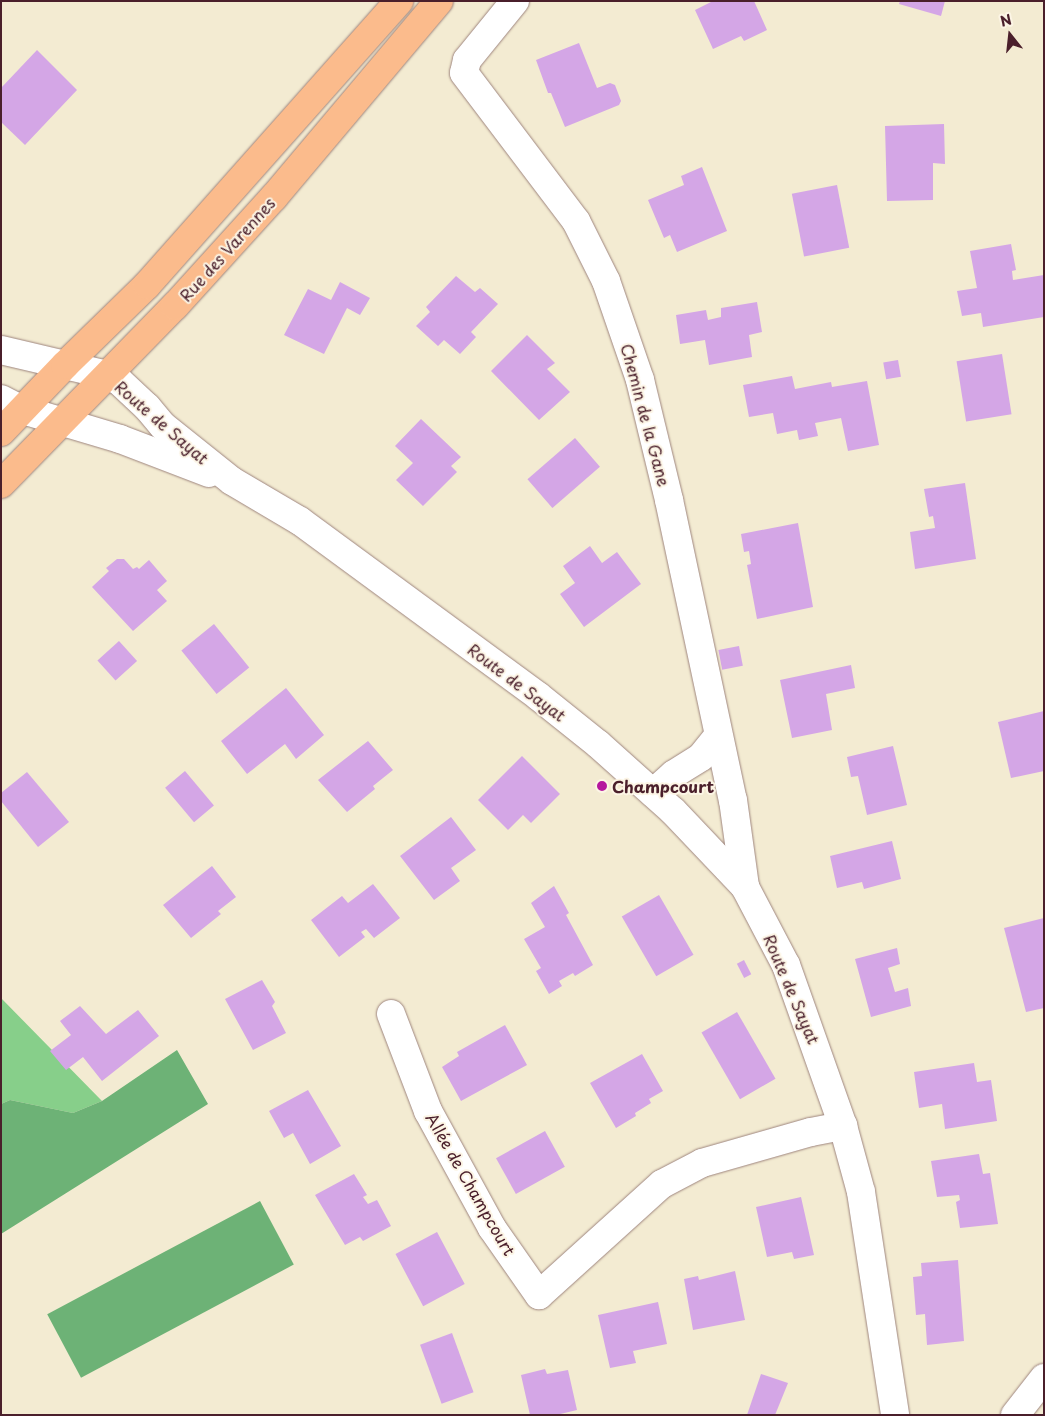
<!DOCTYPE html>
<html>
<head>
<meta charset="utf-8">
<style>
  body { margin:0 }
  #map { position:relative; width:1045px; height:1416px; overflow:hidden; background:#f3ebd2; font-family:"Playpen Sans",sans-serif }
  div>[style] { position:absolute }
  .green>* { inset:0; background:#87cf8a }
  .forest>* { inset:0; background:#6db276; transform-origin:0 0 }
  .building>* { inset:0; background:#d4a6e6; transform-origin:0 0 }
  .roads { filter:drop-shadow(0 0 1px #9e857e) drop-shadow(0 0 1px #9e857e) }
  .minor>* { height:28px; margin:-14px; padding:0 14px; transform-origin:14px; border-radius:14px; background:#fff }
  .major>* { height:28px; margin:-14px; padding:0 14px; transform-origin:14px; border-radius:14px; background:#fbbb8c }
  .dots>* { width:14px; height:14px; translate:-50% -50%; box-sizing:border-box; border:2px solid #fcf5e5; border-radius:50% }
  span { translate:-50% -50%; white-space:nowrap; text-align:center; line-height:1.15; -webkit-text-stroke:4px #fcf5e5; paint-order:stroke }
  .street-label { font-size:16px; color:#4a1f2b }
  .poi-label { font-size:16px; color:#4a1f2b; font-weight:700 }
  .left { translate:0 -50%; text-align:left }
  .frame { position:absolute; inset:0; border:2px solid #4a1f2b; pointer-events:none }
  .north { position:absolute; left:985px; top:10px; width:50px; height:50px; -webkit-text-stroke:4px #fcf5e5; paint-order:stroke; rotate:344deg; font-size:14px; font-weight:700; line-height:20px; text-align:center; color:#4a1f2b }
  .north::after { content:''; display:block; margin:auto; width:18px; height:22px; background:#4a1f2b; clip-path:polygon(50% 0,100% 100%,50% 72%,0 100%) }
</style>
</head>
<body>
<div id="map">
  <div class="green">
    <div style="clip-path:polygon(1px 998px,102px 1101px,73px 1113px,10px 1100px,1px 1104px)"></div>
  </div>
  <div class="forest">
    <div style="clip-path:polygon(177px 1050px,208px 1104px,1px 1234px,1px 1104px,10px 1100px,73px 1113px,102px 1101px)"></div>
    <div style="left:260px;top:1201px;width:72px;height:241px;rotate:62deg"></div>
  </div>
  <div class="building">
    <div style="clip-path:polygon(713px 1px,754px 1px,767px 30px,744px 41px,741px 36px,713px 49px,695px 10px)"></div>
    <div style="clip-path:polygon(900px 1px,945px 1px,941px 16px,899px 4px)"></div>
    <div style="clip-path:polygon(579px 43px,597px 88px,610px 83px,615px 85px,621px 101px,619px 105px,565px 127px,551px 93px,548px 93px,536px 60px)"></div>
    <div style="clip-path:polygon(37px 50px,77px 90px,25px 145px,1px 122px,1px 88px)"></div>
    <div style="clip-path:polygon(944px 124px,945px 164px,933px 163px,933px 200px,887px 201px,885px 126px)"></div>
    <div style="clip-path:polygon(702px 167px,727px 231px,677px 252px,670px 235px,664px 238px,648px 200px,684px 185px,681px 176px)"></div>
    <div style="left:837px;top:185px;width:64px;height:46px;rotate:79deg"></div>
    <div style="clip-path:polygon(1011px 244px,1016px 270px,1012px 271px,1013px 280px,1044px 275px,1044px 317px,983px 327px,981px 313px,962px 316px,957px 291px,977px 288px,970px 251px)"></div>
    <div style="clip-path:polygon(456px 276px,475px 292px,480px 288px,498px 304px,471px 332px,476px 337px,460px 354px,444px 340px,438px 346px,416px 326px,430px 312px,426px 307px)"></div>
    <div style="clip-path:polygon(340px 282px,370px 298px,360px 315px,347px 308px,324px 354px,284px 335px,308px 289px,331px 300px)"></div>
    <div style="clip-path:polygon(757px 302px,762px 332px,749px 335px,752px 357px,709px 365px,705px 340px,680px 344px,676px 315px,706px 310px,708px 320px,721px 317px,721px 308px)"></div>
    <div style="clip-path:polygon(527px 335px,555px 363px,547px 369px,570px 392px,539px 420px,491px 371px)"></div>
    <div style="left:1002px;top:354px;width:61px;height:46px;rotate:81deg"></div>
    <div style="left:898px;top:360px;width:17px;height:15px;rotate:80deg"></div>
    <div style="clip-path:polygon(792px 376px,795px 389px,831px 382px,832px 387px,867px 381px,879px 445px,848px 451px,841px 418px,815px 423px,818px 436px,799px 440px,797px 430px,777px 434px,773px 413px,749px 417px,743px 385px)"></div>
    <div style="clip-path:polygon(421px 419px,461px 457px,451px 466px,457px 472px,423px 506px,396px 480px,413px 463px,395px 446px)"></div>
    <div style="left:575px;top:438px;width:38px;height:63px;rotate:49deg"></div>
    <div style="clip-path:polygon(965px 483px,976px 559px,915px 569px,910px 532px,935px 528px,933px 516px,929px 517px,924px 489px)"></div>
    <div style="clip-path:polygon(798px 523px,813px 607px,757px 619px,747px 565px,751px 564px,749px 551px,744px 552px,741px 534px)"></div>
    <div style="clip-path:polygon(590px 546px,602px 563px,617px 552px,641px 584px,584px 627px,560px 594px,575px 583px,563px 566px)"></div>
    <div style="clip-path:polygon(117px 559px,124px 559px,133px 569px,137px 567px,139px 569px,149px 560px,167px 581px,157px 590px,167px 601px,133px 631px,92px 587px,109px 571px,106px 568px)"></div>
    <div style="left:214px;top:624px;width:56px;height:42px;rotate:51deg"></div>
    <div style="left:119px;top:641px;width:27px;height:29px;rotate:48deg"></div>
    <div style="left:739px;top:646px;width:20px;height:21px;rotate:79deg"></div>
    <div style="clip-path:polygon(851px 665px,855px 688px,826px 694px,832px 730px,792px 738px,780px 680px)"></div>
    <div style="clip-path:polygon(286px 688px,324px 735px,296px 759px,285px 744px,247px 774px,221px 741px)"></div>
    <div style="clip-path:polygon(1044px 711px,1044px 771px,1011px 778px,998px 722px)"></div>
    <div style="clip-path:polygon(368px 741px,393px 770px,373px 786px,375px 789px,347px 812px,318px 780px)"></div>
    <div style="clip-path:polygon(893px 746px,907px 805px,867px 815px,858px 776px,851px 777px,847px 757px)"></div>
    <div style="clip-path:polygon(522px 756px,560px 794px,531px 823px,523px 815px,508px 830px,478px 800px)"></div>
    <div style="left:185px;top:771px;width:45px;height:26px;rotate:50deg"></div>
    <div style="clip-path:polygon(27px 772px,69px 822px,38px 847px,1px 801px,1px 793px)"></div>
    <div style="clip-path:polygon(451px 817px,476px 850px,451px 868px,460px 881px,434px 900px,400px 856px)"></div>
    <div style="clip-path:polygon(892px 841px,901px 879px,864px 889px,862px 882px,837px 888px,830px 856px)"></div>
    <div style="clip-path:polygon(212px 866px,236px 897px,218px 911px,221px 914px,191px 938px,163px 905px)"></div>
    <div style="clip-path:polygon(373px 884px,400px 918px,374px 938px,366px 929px,361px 932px,365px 937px,339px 957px,311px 920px,342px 896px,348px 903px)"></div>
    <div style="clip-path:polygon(554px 886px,569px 913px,566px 915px,593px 965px,575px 976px,573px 973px,559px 981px,562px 986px,549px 994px,536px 971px,541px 968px,524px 939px,545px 927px,531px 903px)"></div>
    <div style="left:659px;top:895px;width:69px;height:43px;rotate:60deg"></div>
    <div style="clip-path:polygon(1044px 918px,1044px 1008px,1026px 1012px,1004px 928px)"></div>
    <div style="clip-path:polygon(897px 948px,900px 964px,888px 968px,895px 992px,908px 988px,911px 1006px,871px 1017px,855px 959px)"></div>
    <div style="left:744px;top:960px;width:16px;height:8px;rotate:63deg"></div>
    <div style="clip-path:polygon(262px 980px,275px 1002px,272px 1006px,286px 1033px,253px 1050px,225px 999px)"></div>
    <div style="clip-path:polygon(80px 1006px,106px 1034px,138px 1010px,159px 1036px,102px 1081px,83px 1057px,66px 1070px,50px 1051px,71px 1035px,60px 1021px)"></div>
    <div style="left:737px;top:1012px;width:77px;height:41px;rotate:60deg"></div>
    <div style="clip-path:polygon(505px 1025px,527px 1065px,461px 1101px,442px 1067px,459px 1056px,457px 1052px)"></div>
    <div style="clip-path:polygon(642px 1054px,663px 1091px,649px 1099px,651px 1103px,635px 1113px,636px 1116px,616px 1128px,590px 1083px)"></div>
    <div style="clip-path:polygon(974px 1063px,977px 1082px,991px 1080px,997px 1121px,945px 1129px,942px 1104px,919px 1108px,914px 1072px)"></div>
    <div style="clip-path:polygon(308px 1090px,341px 1146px,310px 1164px,293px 1133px,284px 1138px,269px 1111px)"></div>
    <div style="left:545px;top:1131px;width:41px;height:56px;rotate:61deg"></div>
    <div style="clip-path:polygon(979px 1154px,983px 1174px,990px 1173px,998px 1224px,960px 1228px,956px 1202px,960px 1200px,959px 1195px,937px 1197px,931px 1161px)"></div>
    <div style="clip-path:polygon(354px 1174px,367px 1195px,363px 1197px,368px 1204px,377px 1200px,391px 1226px,363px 1241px,360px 1237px,345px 1245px,315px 1195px)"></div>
    <div style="clip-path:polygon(801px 1197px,814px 1255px,794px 1259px,792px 1252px,767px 1257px,756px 1207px)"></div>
    <div style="left:437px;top:1232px;width:59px;height:47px;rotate:62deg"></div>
    <div style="clip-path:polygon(958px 1260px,964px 1341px,927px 1345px,925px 1314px,916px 1315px,913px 1277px,922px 1276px,921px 1263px)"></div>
    <div style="clip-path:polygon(735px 1271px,745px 1320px,693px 1330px,684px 1279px,698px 1276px,699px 1280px)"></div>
    <div style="clip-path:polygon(658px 1302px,667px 1344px,633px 1351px,636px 1363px,610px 1368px,598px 1315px)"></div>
    <div style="left:452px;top:1333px;width:63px;height:34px;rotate:70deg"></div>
    <div style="clip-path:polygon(545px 1369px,547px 1374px,568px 1370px,577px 1410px,556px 1415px,530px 1415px,521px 1375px)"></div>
    <div style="clip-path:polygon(761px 1374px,788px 1383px,775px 1415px,747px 1415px)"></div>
  </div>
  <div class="roads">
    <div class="minor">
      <div style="left:515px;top:1px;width:76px;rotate:129.1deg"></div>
      <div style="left:467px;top:60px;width:13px;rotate:103deg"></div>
      <div style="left:464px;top:73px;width:186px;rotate:52.9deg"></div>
      <div style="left:576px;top:221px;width:67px;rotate:63.4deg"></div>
      <div style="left:606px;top:281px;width:105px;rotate:71deg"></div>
      <div style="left:640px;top:380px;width:123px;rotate:76.4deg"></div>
      <div style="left:669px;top:500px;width:307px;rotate:78deg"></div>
      <div style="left:733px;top:800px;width:88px;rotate:82.1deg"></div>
      <div style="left:1px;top:350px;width:110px;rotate:13.2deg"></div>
      <div style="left:108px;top:375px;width:13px;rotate:29deg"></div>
      <div style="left:119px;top:381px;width:38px;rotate:43deg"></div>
      <div style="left:147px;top:407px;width:25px;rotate:50deg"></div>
      <div style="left:163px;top:426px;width:88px;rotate:38.6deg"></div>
      <div style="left:232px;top:481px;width:79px;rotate:30.5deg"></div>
      <div style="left:300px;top:521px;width:295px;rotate:36.3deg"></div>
      <div style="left:538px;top:696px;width:77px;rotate:38.7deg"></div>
      <div style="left:598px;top:744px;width:101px;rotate:41.8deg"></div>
      <div style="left:673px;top:811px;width:105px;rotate:46.5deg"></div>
      <div style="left:745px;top:887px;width:88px;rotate:62.3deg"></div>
      <div style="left:786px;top:965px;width:171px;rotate:70.5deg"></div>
      <div style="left:843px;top:1126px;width:68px;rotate:74.7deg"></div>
      <div style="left:861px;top:1192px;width:226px;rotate:81.3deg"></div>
      <div style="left:1px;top:399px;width:25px;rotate:27deg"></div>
      <div style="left:23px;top:410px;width:101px;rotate:16.6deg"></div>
      <div style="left:120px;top:439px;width:95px;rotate:20.9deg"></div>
      <div style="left:653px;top:793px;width:28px;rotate:-42deg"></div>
      <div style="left:674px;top:774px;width:32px;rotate:-32deg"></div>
      <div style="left:701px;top:757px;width:26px;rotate:-51deg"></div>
      <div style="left:391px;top:1014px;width:104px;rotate:69.1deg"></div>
      <div style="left:428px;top:1111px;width:133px;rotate:61.3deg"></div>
      <div style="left:492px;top:1228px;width:82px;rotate:55deg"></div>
      <div style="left:539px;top:1295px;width:166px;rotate:-42.1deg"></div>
      <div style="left:662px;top:1184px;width:45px;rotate:-27.7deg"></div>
      <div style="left:702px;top:1163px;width:113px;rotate:-15.9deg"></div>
      <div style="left:811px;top:1132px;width:33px;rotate:-11deg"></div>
      <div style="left:1015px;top:1415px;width:47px;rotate:-51.9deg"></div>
    </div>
    <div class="major">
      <div style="left:1px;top:432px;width:93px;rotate:-46.3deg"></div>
      <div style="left:65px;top:365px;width:115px;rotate:-44.3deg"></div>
      <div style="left:147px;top:285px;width:380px;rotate:-48.4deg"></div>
      <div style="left:1px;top:484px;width:249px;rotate:-45.7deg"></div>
      <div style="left:175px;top:306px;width:147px;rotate:-47.8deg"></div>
      <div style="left:274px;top:197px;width:256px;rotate:-49.9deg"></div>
    </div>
  </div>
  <div class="dots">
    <div style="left:602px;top:786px;background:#b5179e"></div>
  </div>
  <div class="street-label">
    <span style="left:227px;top:249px;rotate:-48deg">Rue des Varennes</span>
    <span style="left:646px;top:415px;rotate:75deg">Chemin de la Gane</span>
    <span style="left:162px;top:422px;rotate:41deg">Route de Sayat</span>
    <span style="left:517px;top:682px;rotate:37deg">Route de Sayat</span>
    <span style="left:792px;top:989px;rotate:67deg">Route de Sayat</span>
    <span style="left:471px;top:1184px;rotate:60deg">Allée de Champcourt</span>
  </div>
  <div class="poi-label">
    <span class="left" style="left:612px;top:786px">Champcourt</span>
  </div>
  <div class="frame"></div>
  <div class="north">N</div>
</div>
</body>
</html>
